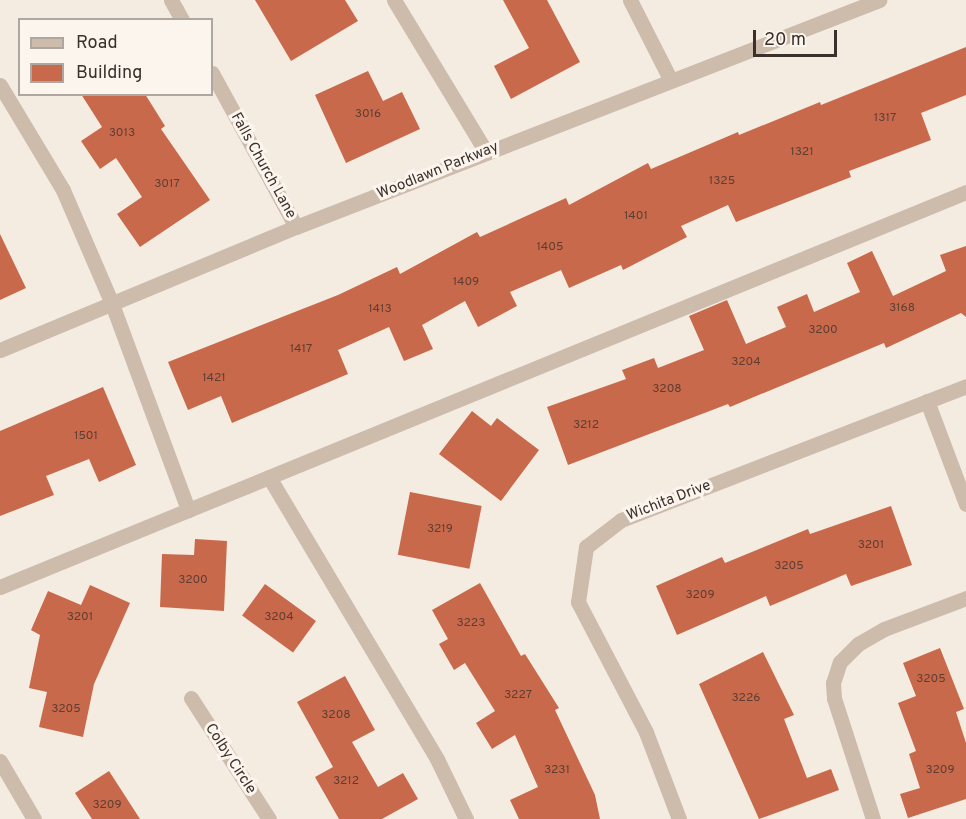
<!DOCTYPE html>
<html>
<head>
<meta charset="utf-8">
<style>
  body { margin:0 }
  #map { position:relative; width:966px; height:819px; overflow:hidden; background:#f4ebe1; font-family:Overpass,sans-serif }
  div>[style] { position:absolute }
  .building>* { inset:0; background:#c8694b; transform-origin:0 0 }
  .minor>* { height:15px; margin:-7.5px; padding:0 7.5px; transform-origin:7.5px; border-radius:7.5px; background:#cdbbac }
  span { translate:-50% -50%; white-space:nowrap; text-align:center; line-height:1.15; -webkit-text-stroke:6px #fbf5ee; paint-order:stroke }
  .number-label { font-size:12px; color:#5e3e33 }
  .number-label span { -webkit-text-stroke-width:0 }
  .street-label { font-size:15px; color:#3b302b }
  .legend { position:absolute; left:18px; top:18px; width:195px; height:78px; box-sizing:border-box; background:#fbf5ee; border:2px solid #aea6a0; margin:0; padding:8px 10px; list-style:none; font-size:18px; color:#3b302b }
  .legend li { display:flex; align-items:center; gap:12px; height:30px }
  .legend b { width:30px; border:2px solid #aea6a0 }
  .scale { position:absolute; left:753px; top:30px; width:84px; height:27px; box-sizing:border-box; border:3px solid #3b302b; border-top:0; padding-left:8px; font-size:18px; line-height:21px; white-space:nowrap; color:#3b302b; -webkit-text-stroke:4px #fbf5ee; paint-order:stroke }
</style>
</head>
<body>
<div id="map">
  <div class="building">
    <div style="clip-path:polygon(255px 0,345px 0,358px 21px,291px 61px)"></div>
    <div style="clip-path:polygon(503px 0,547px 0,580px 62px,511px 99px,494px 66px,529px 48px)"></div>
    <div style="clip-path:polygon(966px 47px,966px 95px,921px 113px,931px 140px,849px 171px,851px 177px,736px 222px,728px 205px,681px 226px,687px 237px,623px 270px,621px 265px,569px 288px,561px 270px,510px 292px,517px 306px,478px 327px,465px 301px,422px 325px,433px 349px,404px 361px,389px 327px,338px 350px,348px 374px,232px 423px,221px 396px,188px 410px,168px 362px,338px 295px,397px 267px,400px 274px,477px 232px,480px 237px,566px 198px,569px 205px,648px 163px,651px 169px,738px 132px,739px 135px,820px 102px,821px 105px)"></div>
    <div style="clip-path:polygon(368px 71px,383px 101px,402px 92px,420px 129px,346px 163px,315px 95px)"></div>
    <div style="clip-path:polygon(81px 94px,145px 94px,165px 126px,161px 129px,210px 200px,140px 247px,117px 214px,142px 197px,116px 158px,100px 169px,81px 141px,102px 127px)"></div>
    <div style="clip-path:polygon(0 234px,26px 288px,0 300px)"></div>
    <div style="clip-path:polygon(966px 246px,966px 317px,961px 313px,886px 348px,884px 343px,730px 407px,728px 404px,568px 465px,547px 407px,626px 379px,622px 370px,654px 358px,658px 368px,704px 350px,689px 316px,727px 300px,746px 344px,786px 327px,777px 307px,807px 294px,814px 312px,860px 292px,847px 263px,872px 251px,893px 296px,946px 271px,940px 255px)"></div>
    <div style="clip-path:polygon(103px 387px,136px 465px,99px 482px,89px 459px,46px 476px,54px 495px,0 516px,0 431px)"></div>
    <div style="clip-path:polygon(472px 411px,491px 426px,497px 418px,539px 450px,501px 501px,439px 454px)"></div>
    <div style="left:410px;top:492px;width:73px;height:64px;rotate:11deg"></div>
    <div style="clip-path:polygon(891px 506px,912px 565px,851px 586px,846px 574px,770px 606px,766px 596px,677px 635px,656px 586px,722px 557px,725px 563px,808px 529px,810px 534px)"></div>
    <div style="clip-path:polygon(195px 539px,227px 541px,224px 611px,160px 607px,162px 554px,194px 555px)"></div>
    <div style="clip-path:polygon(480px 583px,521px 656px,525px 654px,559px 708px,555px 710px,595px 795px,600px 819px,519px 819px,510px 800px,538px 787px,515px 735px,492px 749px,476px 723px,495px 711px,465px 663px,454px 670px,439px 644px,448px 639px,432px 610px)"></div>
    <div style="left:265px;top:584px;width:63px;height:39px;rotate:36deg"></div>
    <div style="clip-path:polygon(90px 585px,130px 603px,94px 684px,83px 737px,39px 727px,47px 692px,29px 688px,40px 635px,31px 630px,48px 591px,81px 605px)"></div>
    <div style="clip-path:polygon(940px 648px,964px 709px,956px 712px,966px 743px,966px 799px,908px 818px,900px 794px,920px 788px,909px 754px,916px 751px,898px 703px,916px 696px,903px 663px)"></div>
    <div style="clip-path:polygon(763px 652px,794px 715px,784px 719px,807px 778px,831px 769px,839px 790px,759px 819px,699px 684px)"></div>
    <div style="clip-path:polygon(345px 676px,375px 730px,352px 742px,378px 787px,403px 773px,418px 799px,382px 819px,339px 819px,315px 777px,333px 767px,297px 702px)"></div>
    <div style="clip-path:polygon(109px 771px,140px 819px,92px 819px,75px 793px)"></div>
  </div>
  <div class="minor">
    <div style="left:171px;top:0;width:23px;rotate:61deg"></div>
    <div style="left:394px;top:0;width:178px;rotate:58.8deg"></div>
    <div style="left:630px;top:0;width:89px;rotate:63.1deg"></div>
    <div style="left:212px;top:73px;width:175px;rotate:61.4deg"></div>
    <div style="left:0;top:85px;width:122px;rotate:59deg"></div>
    <div style="left:63px;top:190px;width:124px;rotate:66.7deg"></div>
    <div style="left:112px;top:304px;width:220px;rotate:69.7deg"></div>
    <div style="left:0;top:350px;width:321px;rotate:-22.6deg"></div>
    <div style="left:296px;top:227px;width:626px;rotate:-21.27deg"></div>
    <div style="left:927px;top:401px;width:110px;rotate:69.3deg"></div>
    <div style="left:269px;top:477px;width:328px;rotate:59.2deg"></div>
    <div style="left:437px;top:759px;width:67px;rotate:64.2deg"></div>
    <div style="left:0;top:587px;width:1044px;rotate:-22.24deg"></div>
    <div style="left:191px;top:698px;width:144px;rotate:57.2deg"></div>
    <div style="left:0;top:761px;width:67px;rotate:59.6deg"></div>
    <div style="left:679px;top:819px;width:93px;rotate:-110.8deg"></div>
    <div style="left:646px;top:732px;width:147px;rotate:-117.6deg"></div>
    <div style="left:578px;top:602px;width:56px;rotate:-81.7deg"></div>
    <div style="left:586px;top:547px;width:44px;rotate:-37.6deg"></div>
    <div style="left:621px;top:520px;width:370px;rotate:-21.2deg"></div>
    <div style="left:873px;top:819px;width:127px;rotate:-107.9deg"></div>
    <div style="left:834px;top:698px;width:15px;rotate:-94deg"></div>
    <div style="left:833px;top:683px;width:22px;rotate:-72deg"></div>
    <div style="left:840px;top:662px;width:25px;rotate:-45deg"></div>
    <div style="left:858px;top:644px;width:30px;rotate:-30deg"></div>
    <div style="left:884px;top:629px;width:88px;rotate:-20.7deg"></div>
  </div>
  <div class="number-label">
    <span style="left:368px;top:115px">3016</span>
    <span style="left:885px;top:119px">1317</span>
    <span style="left:122px;top:134px">3013</span>
    <span style="left:802px;top:153px">1321</span>
    <span style="left:722px;top:182px">1325</span>
    <span style="left:167px;top:185px">3017</span>
    <span style="left:636px;top:217px">1401</span>
    <span style="left:550px;top:248px">1405</span>
    <span style="left:466px;top:283px">1409</span>
    <span style="left:902px;top:309px">3168</span>
    <span style="left:380px;top:310px">1413</span>
    <span style="left:823px;top:331px">3200</span>
    <span style="left:301px;top:350px">1417</span>
    <span style="left:746px;top:363px">3204</span>
    <span style="left:214px;top:379px">1421</span>
    <span style="left:667px;top:390px">3208</span>
    <span style="left:586px;top:426px">3212</span>
    <span style="left:86px;top:437px">1501</span>
    <span style="left:440px;top:530px">3219</span>
    <span style="left:871px;top:546px">3201</span>
    <span style="left:789px;top:567px">3205</span>
    <span style="left:193px;top:581px">3200</span>
    <span style="left:700px;top:596px">3209</span>
    <span style="left:80px;top:618px">3201</span>
    <span style="left:279px;top:618px">3204</span>
    <span style="left:471px;top:624px">3223</span>
    <span style="left:931px;top:680px">3205</span>
    <span style="left:518px;top:696px">3227</span>
    <span style="left:746px;top:699px">3226</span>
    <span style="left:66px;top:710px">3205</span>
    <span style="left:336px;top:716px">3208</span>
    <span style="left:557px;top:771px">3231</span>
    <span style="left:940px;top:771px">3209</span>
    <span style="left:346px;top:782px">3212</span>
    <span style="left:107px;top:806px">3209</span>
  </div>
  <div class="street-label">
    <span style="left:263px;top:166px;rotate:61deg">Falls Church Lane</span>
    <span style="left:438px;top:171px;rotate:-22deg">Woodlawn Parkway</span>
    <span style="left:669px;top:501px;rotate:-21deg">Wichita Drive</span>
    <span style="left:230px;top:759px;rotate:57deg">Colby Circle</span>
  </div>
  <ul class="legend">
  <li><b style="height:8px;background:#cdbbac"></b>Road</li>
  <li><b style="height:16px;background:#c8694b"></b>Building</li>
  </ul>
  <div class="scale">20 m</div>
</div>
</body>
</html>
